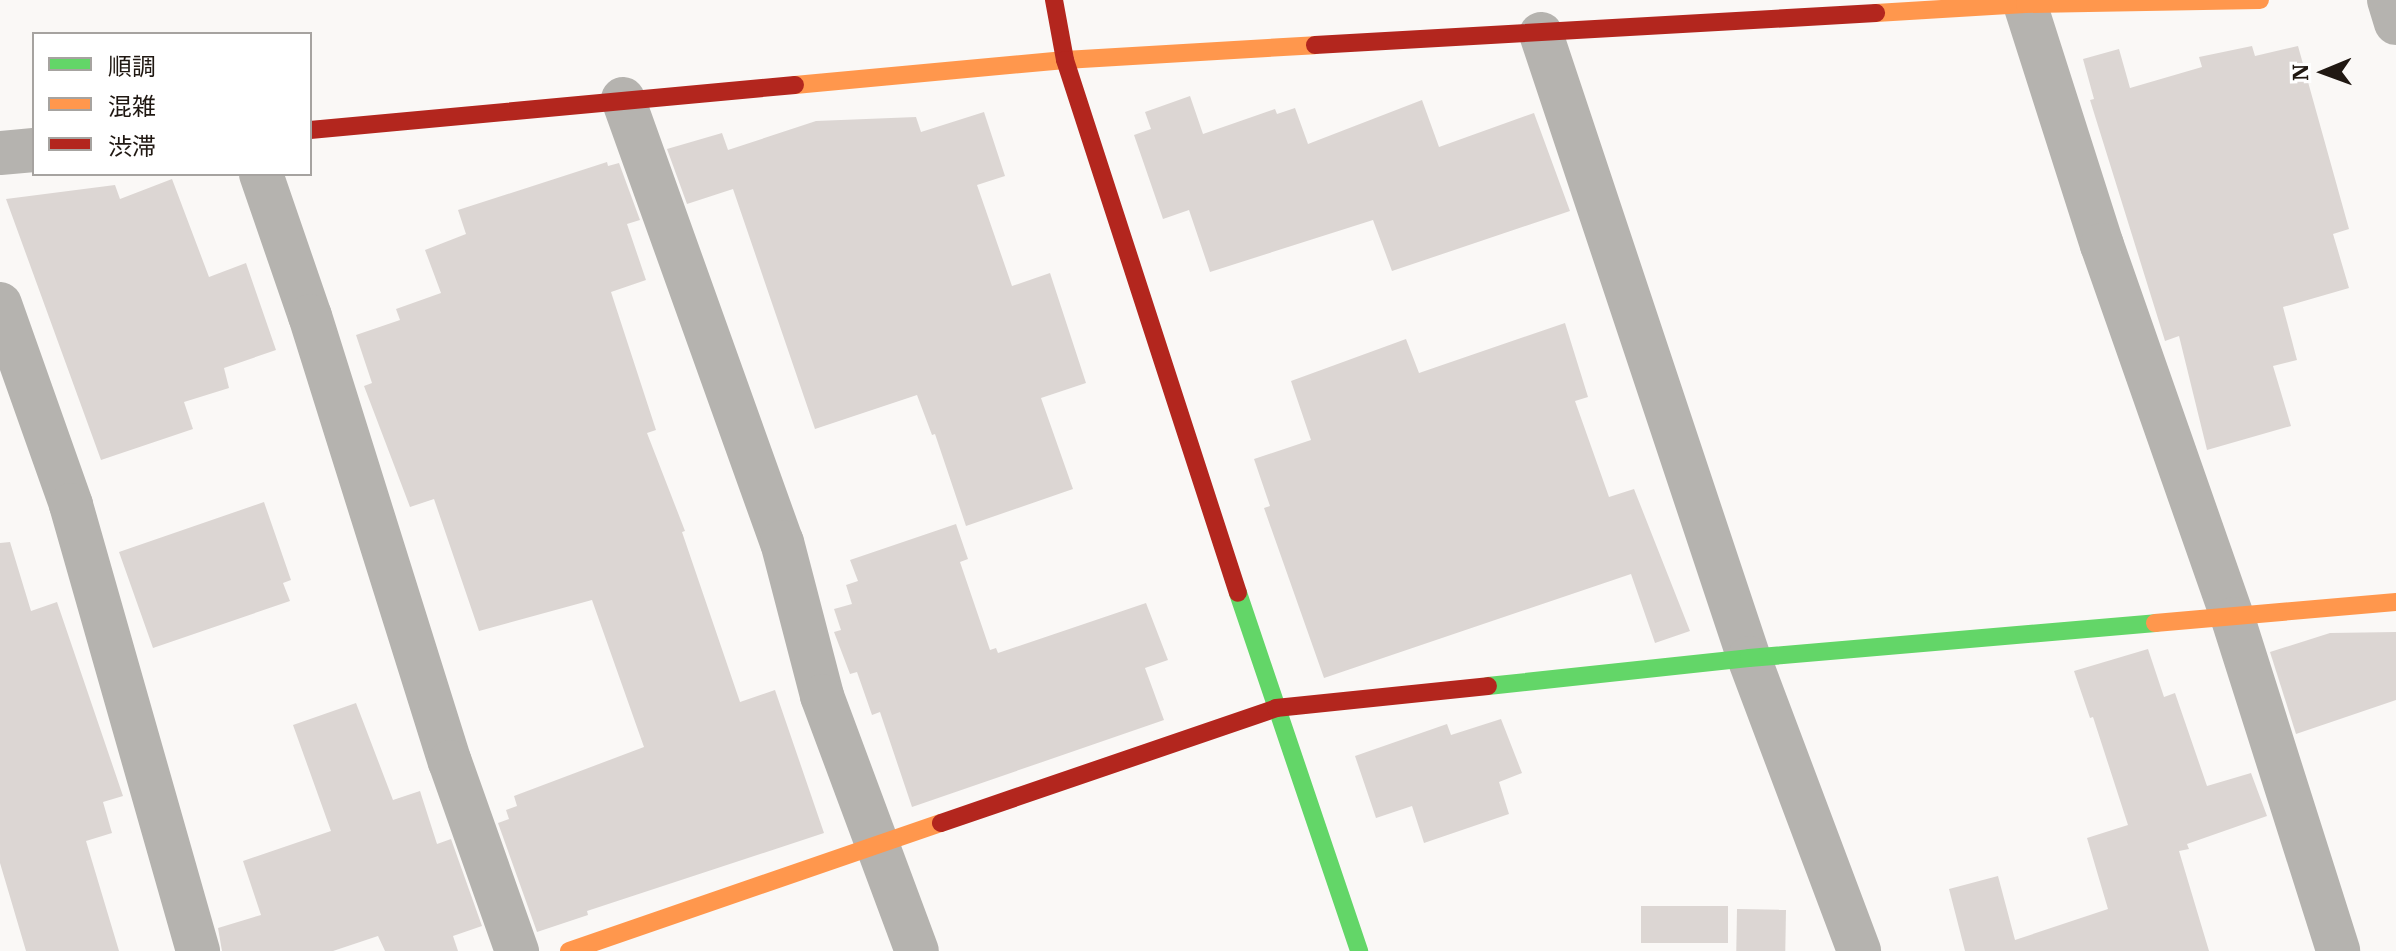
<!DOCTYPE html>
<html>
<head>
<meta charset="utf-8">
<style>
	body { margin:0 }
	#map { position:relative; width:2396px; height:951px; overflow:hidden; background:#faf8f6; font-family:"IBM Plex Serif","Noto Sans JP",serif }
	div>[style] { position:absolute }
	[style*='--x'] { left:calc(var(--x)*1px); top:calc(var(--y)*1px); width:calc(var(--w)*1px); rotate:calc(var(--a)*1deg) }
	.building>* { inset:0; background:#dcd6d3; transform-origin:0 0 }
	.street>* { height:44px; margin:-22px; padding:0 22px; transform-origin:22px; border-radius:22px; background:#b5b3af }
	.fast>* { height:18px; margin:-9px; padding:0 9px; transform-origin:9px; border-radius:9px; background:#63d668 }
	.slow>* { height:18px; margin:-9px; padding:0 9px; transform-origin:9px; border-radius:9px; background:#ff974d }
	.jam>* { height:18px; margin:-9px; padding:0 9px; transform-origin:9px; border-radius:9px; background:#b3261e }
	span { translate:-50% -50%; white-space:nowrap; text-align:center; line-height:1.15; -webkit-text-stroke:6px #fff; paint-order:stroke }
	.legend { position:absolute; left:32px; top:32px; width:280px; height:144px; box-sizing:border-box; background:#fff; border:2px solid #a6a3a0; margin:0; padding:10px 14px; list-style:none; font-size:24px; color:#201812 }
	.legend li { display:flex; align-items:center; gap:16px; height:40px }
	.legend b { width:40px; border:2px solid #a6a3a0 }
	.north { position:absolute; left:2284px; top:32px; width:80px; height:80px; -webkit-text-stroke:6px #fff; paint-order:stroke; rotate:269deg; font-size:22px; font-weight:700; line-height:32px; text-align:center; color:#201812 }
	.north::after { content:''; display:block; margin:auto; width:28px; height:36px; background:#201812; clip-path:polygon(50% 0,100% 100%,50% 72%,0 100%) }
</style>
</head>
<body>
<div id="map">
	<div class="building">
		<div style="clip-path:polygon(2252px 46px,2255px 56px,2298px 46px,2349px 229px,2333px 234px,2349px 288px,2283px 307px,2297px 360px,2273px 366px,2291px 426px,2207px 450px,2179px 336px,2165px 341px,2090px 100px,2094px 99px,2083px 59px,2119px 49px,2130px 88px,2202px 67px,2199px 57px)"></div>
		<div style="clip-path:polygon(1190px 96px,1203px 134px,1275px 109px,1277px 114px,1295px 108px,1308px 144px,1422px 100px,1439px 147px,1534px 113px,1570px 211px,1392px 271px,1373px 220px,1210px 272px,1189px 210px,1163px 219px,1134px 135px,1151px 129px,1145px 112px)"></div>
		<div style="clip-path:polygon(984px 112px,1005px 176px,977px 185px,1012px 286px,1050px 273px,1086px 383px,1041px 398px,1073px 489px,966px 526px,935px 434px,932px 435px,917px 395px,815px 429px,733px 189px,687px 204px,667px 149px,722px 133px,728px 150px,816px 121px,916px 117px,921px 132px)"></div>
		<div style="clip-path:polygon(607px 162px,608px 166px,619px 163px,640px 220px,627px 224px,646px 280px,611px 292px,656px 430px,647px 433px,685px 531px,682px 532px,740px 702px,775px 690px,824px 833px,587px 911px,588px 915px,537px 932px,498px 823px,509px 819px,506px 810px,517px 806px,514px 796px,644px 747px,592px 600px,479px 631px,434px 499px,410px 507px,364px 386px,372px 383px,356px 335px,400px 320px,396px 309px,441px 293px,425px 250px,466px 234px,458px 210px)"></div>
		<div style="clip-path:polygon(172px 179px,209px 277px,246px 263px,276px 350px,224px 368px,229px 388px,184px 402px,193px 429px,101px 460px,6px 199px,115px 185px,120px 199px)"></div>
		<div style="clip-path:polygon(1565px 323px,1588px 397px,1575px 401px,1609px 497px,1634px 489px,1690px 631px,1655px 643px,1631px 574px,1324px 678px,1264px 508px,1270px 506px,1254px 459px,1311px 440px,1291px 381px,1406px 339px,1419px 373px)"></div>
		<div style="clip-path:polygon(264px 502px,291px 580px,283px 583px,290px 601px,153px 648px,119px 552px)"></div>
		<div style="clip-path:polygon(956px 524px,968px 559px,960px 562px,990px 650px,996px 648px,998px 653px,1146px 603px,1168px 660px,1145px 668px,1164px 720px,912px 807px,880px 712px,872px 715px,857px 672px,850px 674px,834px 632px,841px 630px,834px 609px,852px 604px,846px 585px,858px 581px,850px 560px)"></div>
		<div style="clip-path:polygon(10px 542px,31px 611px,57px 602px,123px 796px,103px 802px,112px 833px,86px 841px,119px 951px,26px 951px,0 863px,0 543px)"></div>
		<div style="clip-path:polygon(2396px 632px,2396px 700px,2296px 734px,2270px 652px,2330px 633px)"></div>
		<div style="clip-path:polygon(2148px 649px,2164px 697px,2175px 693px,2207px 786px,2251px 773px,2267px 816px,2187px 844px,2189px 849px,2179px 851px,2209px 951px,1965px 951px,1949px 889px,1998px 876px,2015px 940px,2108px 909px,2087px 838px,2128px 825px,2093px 717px,2090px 718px,2074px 671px)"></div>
		<div style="clip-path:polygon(356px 703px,393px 800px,420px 791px,437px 844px,451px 839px,482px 926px,453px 936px,458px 951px,385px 951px,378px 936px,333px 951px,222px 951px,218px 928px,261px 915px,243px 861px,331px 831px,293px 725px)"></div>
		<div style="clip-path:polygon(1501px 719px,1522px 773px,1499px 782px,1509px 814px,1424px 843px,1412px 806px,1376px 818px,1355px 756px,1447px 724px,1451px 735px)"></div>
		<div style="left:1728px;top:906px;width:37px;height:87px;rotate:90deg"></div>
		<div style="left:1737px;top:909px;width:49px;height:42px;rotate:1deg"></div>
	</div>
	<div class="street">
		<div style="--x:2389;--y:0;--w:24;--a:73"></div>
		<div style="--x:2025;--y:4;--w:253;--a:72.3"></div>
		<div style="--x:2102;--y:245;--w:396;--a:70.7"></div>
		<div style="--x:2233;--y:619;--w:348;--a:72.4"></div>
		<div style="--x:1541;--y:34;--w:658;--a:71.57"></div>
		<div style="--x:1749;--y:658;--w:313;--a:69.4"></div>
		<div style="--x:623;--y:99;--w:471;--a:70.3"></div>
		<div style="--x:782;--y:542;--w:159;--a:75.4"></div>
		<div style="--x:822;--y:696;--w:272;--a:69.6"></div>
		<div style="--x:0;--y:153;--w:34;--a:-5"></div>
		<div style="--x:261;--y:174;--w:150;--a:71"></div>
		<div style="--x:310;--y:316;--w:467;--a:72.6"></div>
		<div style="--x:450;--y:762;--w:201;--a:70.5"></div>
		<div style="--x:0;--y:304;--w:213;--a:70.5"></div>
		<div style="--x:71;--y:505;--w:464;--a:74.1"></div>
	</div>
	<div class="fast">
		<div style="--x:1238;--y:593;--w:378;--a:71.3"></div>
		<div style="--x:1488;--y:686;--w:262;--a:-6.1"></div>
		<div style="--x:1749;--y:658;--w:408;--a:-4.9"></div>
	</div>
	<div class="slow">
		<div style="--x:1876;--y:13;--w:149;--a:-3.5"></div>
		<div style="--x:2025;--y:4;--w:235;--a:-1"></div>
		<div style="--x:795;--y:85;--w:271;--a:-5.3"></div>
		<div style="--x:1065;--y:60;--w:250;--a:-3.4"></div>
		<div style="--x:2155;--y:623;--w:242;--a:-5"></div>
		<div style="--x:569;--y:951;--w:393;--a:-19"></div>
	</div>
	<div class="jam">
		<div style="--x:1054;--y:0;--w:61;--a:79.6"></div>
		<div style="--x:1065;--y:60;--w:560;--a:72.02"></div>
		<div style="--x:1315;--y:45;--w:562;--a:-3.26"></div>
		<div style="--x:310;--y:130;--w:487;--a:-5.3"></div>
		<div style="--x:941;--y:823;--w:354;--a:-18.9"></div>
		<div style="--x:1276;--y:708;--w:213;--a:-5.9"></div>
	</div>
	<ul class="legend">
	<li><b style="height:10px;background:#63d668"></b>順調</li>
	<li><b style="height:10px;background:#ff974d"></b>混雑</li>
	<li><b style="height:10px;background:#b3261e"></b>渋滞</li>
	</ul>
	<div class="north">N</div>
</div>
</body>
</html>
